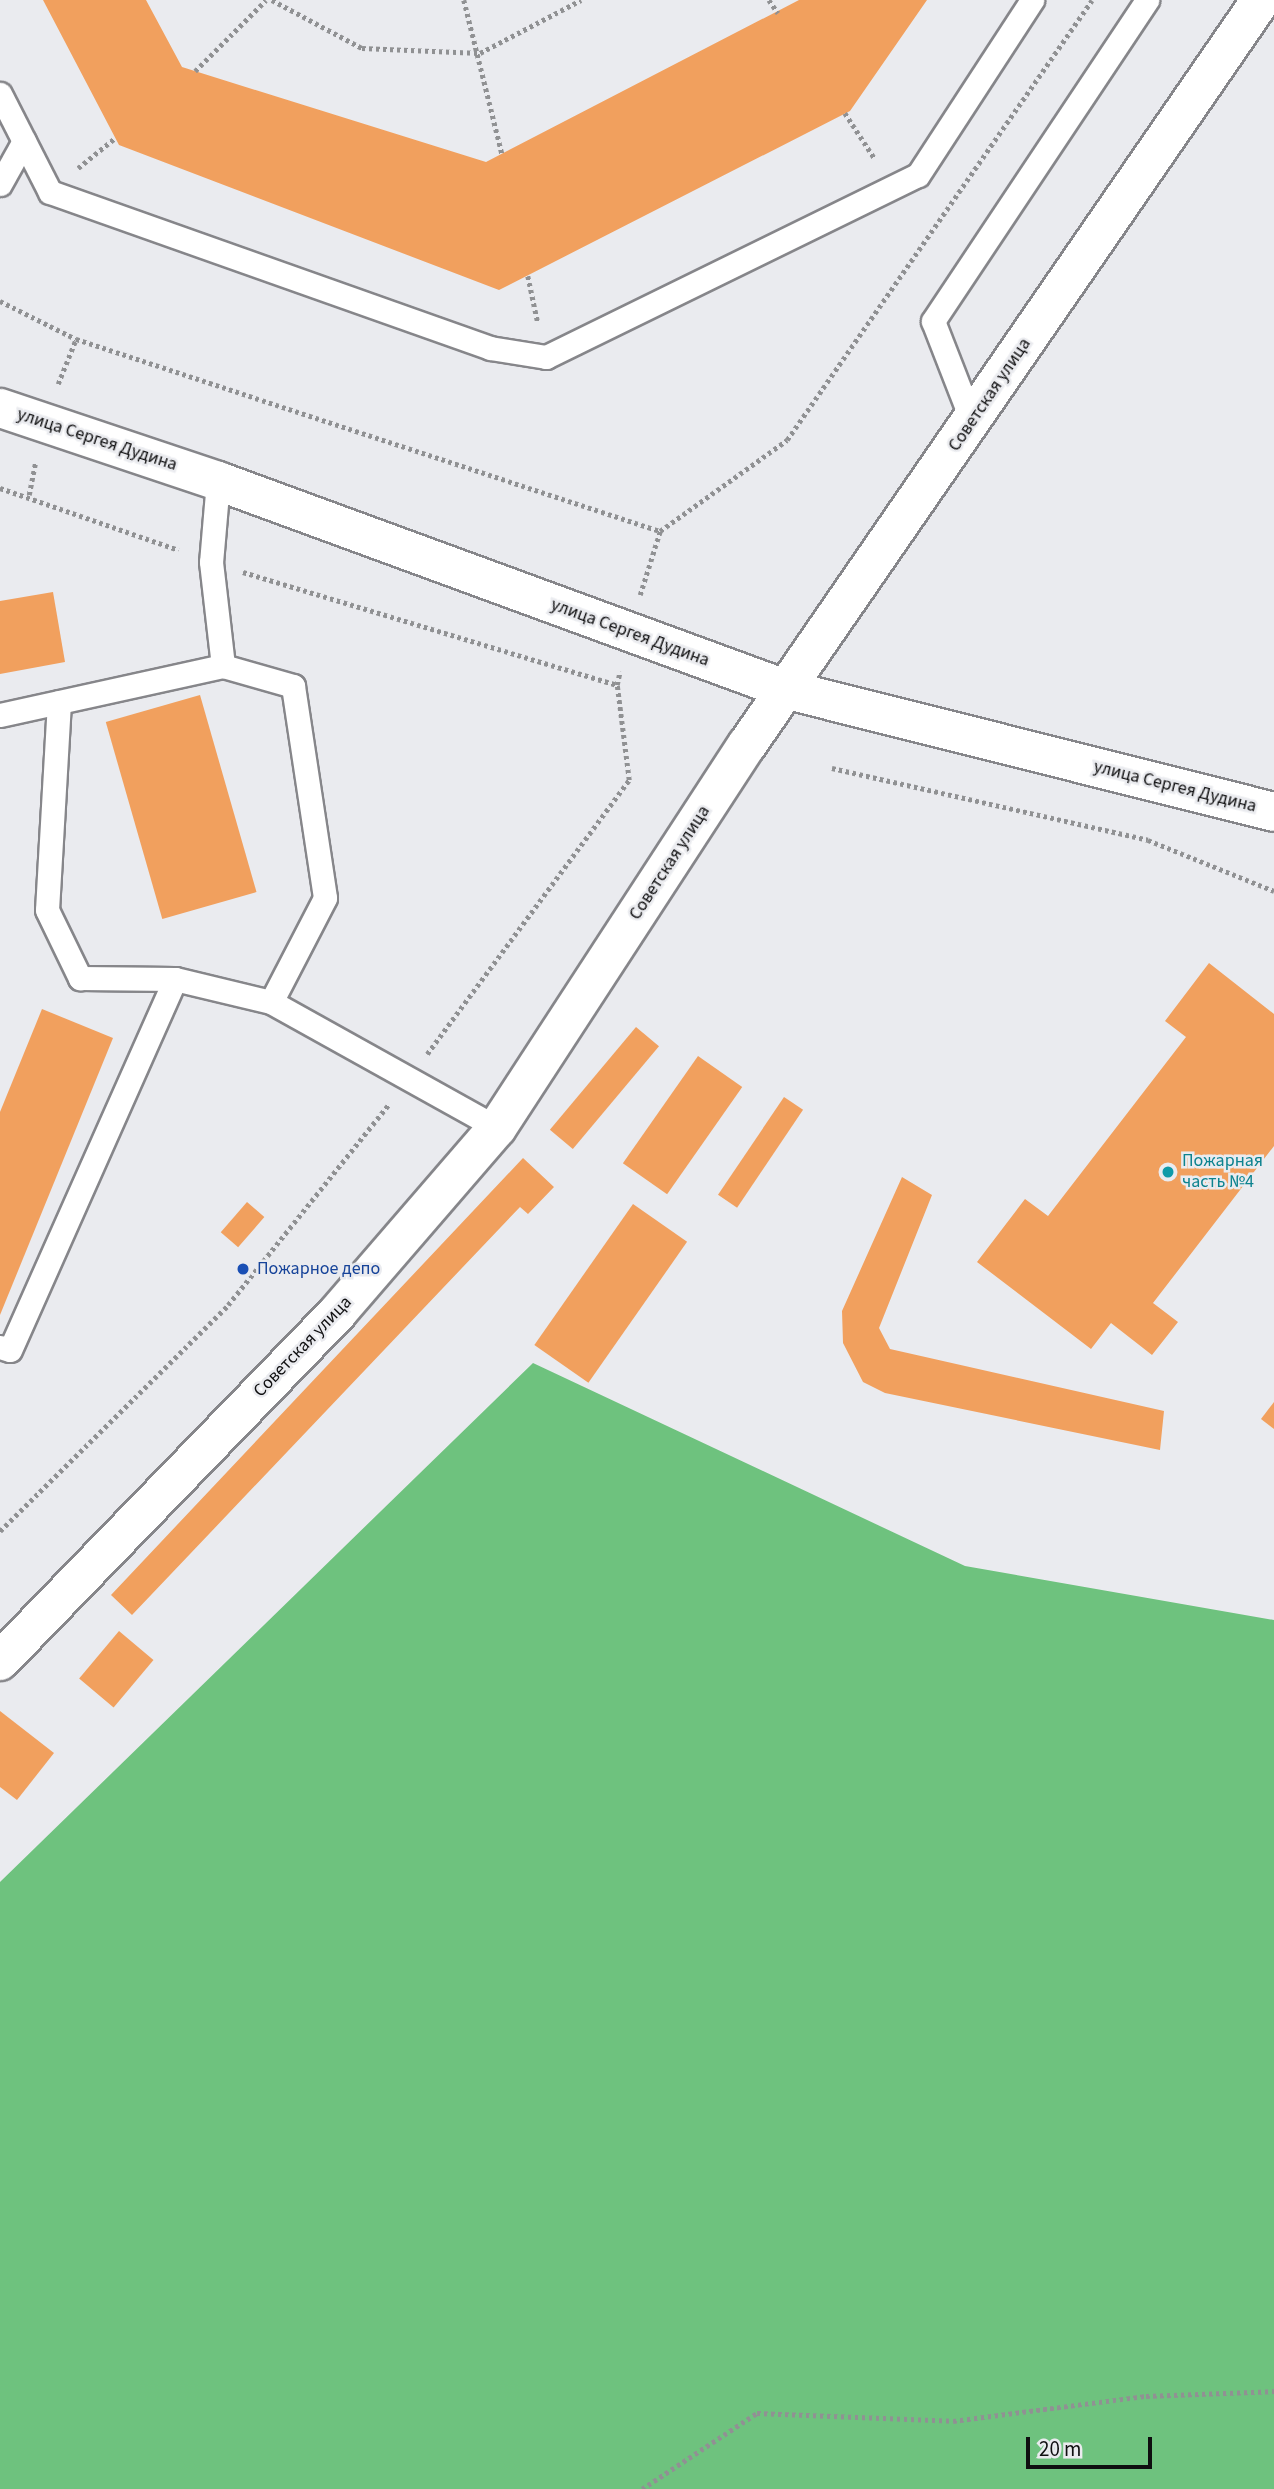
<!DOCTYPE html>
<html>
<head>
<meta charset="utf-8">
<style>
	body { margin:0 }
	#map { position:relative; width:1274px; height:2489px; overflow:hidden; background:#eaebef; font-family:"Source Sans 3",sans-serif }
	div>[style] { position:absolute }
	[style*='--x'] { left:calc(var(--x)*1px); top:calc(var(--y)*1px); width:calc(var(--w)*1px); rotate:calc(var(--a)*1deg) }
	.forest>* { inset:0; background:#6ec27e }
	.building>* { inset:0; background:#f1a05e; transform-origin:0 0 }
	.path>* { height:4.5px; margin-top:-2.25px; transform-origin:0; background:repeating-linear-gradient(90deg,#909193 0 3.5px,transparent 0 7px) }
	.roads { filter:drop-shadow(2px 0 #86868a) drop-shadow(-2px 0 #86868a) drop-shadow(0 2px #86868a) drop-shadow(0 -2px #86868a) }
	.service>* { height:23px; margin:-11.5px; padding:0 11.5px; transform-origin:11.5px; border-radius:11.5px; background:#fff }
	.minor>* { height:38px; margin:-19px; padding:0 19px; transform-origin:19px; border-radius:19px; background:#fff }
	.tertiary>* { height:38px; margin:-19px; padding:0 19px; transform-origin:19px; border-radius:19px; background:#fff }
	.dots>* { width:19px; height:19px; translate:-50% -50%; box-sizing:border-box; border:4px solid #eaebef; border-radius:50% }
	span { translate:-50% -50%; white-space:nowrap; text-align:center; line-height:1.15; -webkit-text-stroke:5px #eaebef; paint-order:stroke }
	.street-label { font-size:18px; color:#0f0f10 }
	.culture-label { font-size:18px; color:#0d838f }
	.left { translate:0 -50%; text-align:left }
	.transit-label { font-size:18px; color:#164399 }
	.scale { position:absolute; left:1026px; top:2437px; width:126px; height:32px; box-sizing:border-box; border:4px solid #0f0f10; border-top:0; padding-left:9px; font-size:21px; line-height:24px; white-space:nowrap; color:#0f0f10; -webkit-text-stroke:5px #eaebef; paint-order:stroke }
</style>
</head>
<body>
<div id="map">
	<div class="forest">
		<div style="clip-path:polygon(533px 1363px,965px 1566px,1274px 1620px,1274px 2489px,0 2489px,0 1882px)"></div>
	</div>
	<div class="building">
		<div style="clip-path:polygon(43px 0,146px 0,182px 67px,486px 162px,799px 0,927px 0,850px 111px,499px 290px,119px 145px)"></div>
		<div style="clip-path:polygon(53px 592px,65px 662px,0 674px,0 601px)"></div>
		<div style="left:200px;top:695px;width:205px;height:98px;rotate:74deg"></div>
		<div style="clip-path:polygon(1209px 963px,1274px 1014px,1274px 1146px,1153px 1303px,1178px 1322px,1152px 1355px,1111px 1323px,1091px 1349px,977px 1262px,1025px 1199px,1048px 1216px,1186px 1037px,1165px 1021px)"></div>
		<div style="clip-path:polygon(42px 1009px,113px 1038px,0 1315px,0 1112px)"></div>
		<div style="left:636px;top:1027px;width:30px;height:134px;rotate:40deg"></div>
		<div style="left:698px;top:1056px;width:54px;height:131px;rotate:35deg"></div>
		<div style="left:784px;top:1097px;width:23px;height:118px;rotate:34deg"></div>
		<div style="clip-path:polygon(523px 1158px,554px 1187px,528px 1214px,520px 1207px,132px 1615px,111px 1595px)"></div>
		<div style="clip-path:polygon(902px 1177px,932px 1195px,879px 1328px,890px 1349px,1164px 1411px,1160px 1450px,885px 1393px,863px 1382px,843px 1343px,842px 1311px)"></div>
		<div style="left:247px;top:1202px;width:23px;height:40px;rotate:41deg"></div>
		<div style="left:633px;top:1204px;width:66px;height:172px;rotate:35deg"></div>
		<div style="clip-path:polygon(1274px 1402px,1274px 1429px,1261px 1419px)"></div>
		<div style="left:119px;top:1631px;width:45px;height:62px;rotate:40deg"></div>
		<div style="clip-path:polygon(0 1711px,54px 1753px,17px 1800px,0 1787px)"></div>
	</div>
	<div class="path">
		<div style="--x:272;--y:0;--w:102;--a:28.1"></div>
		<div style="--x:362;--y:48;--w:118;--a:2.4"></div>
		<div style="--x:480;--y:53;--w:114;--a:-27.7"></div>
		<div style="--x:464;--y:0;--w:159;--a:76.1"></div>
		<div style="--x:769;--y:0;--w:16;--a:55"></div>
		<div style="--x:195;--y:71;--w:100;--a:-45"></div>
		<div style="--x:845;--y:113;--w:55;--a:56.9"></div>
		<div style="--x:78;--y:168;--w:48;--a:-39"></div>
		<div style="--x:528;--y:276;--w:48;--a:78"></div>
		<div style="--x:0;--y:301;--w:85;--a:26.6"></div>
		<div style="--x:76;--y:339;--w:615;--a:18.2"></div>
		<div style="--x:58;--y:384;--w:48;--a:-68.2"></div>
		<div style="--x:0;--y:488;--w:189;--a:19.1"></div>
		<div style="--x:29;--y:495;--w:33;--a:-79"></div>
		<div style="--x:243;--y:572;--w:391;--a:16.8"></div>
		<div style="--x:617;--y:685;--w:14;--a:-78"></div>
		<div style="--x:640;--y:595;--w:67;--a:-72.6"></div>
		<div style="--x:660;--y:531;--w:156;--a:-35.6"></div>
		<div style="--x:787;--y:440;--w:535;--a:-55.27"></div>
		<div style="--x:832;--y:768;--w:324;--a:12.8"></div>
		<div style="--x:1148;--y:840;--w:136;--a:22"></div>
		<div style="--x:427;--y:1054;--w:340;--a:-53.6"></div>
		<div style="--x:629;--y:780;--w:96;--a:-97.2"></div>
		<div style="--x:0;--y:1531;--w:321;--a:-44.7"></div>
		<div style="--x:228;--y:1305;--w:256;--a:-51.3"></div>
		<div style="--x:642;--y:2489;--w:138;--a:-33.5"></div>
		<div style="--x:757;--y:2413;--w:196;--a:2.3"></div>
		<div style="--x:953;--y:2421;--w:195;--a:-7.4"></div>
		<div style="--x:1146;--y:2396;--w:128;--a:-2.2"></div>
	</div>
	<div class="roads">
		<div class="service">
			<div style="--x:0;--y:94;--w:110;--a:63"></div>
			<div style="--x:50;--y:192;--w:467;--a:19.5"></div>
			<div style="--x:490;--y:348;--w:57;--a:9.1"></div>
			<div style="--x:546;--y:357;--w:414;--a:-26.1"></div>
			<div style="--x:918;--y:175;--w:209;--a:-56.9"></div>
			<div style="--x:0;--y:184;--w:49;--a:-60.8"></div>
			<div style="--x:972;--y:421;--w:107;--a:-111.3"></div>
			<div style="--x:933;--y:321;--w:386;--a:-56.3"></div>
			<div style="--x:218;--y:481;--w:81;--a:94.9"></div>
			<div style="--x:211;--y:562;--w:105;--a:83.4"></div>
			<div style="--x:59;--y:702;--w:208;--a:93.3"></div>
			<div style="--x:47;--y:910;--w:76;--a:64.1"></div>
			<div style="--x:80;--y:978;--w:95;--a:0.6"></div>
			<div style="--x:175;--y:979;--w:99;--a:13.5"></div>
			<div style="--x:271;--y:1002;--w:259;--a:29.1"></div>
			<div style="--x:0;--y:715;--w:228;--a:-12.4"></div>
			<div style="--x:223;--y:666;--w:73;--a:15.9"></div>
			<div style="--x:293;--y:686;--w:214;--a:81.4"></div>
			<div style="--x:325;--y:898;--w:117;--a:117.4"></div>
			<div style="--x:0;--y:1347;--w:10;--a:17"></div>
			<div style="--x:10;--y:1350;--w:406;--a:-66"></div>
		</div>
		<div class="minor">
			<div style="--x:0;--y:408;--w:230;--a:18.5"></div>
			<div style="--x:218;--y:481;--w:607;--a:20.14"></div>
			<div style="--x:788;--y:690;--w:501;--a:14.09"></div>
		</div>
		<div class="tertiary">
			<div style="--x:0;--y:1661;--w:486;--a:-45.9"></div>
			<div style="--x:338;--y:1312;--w:243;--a:-49.2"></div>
			<div style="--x:497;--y:1128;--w:457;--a:-56.9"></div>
			<div style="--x:747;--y:745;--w:905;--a:-55.4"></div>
		</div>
	</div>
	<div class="dots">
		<div style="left:1168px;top:1172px;background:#0f9aa8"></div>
		<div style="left:243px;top:1269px;background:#1a4fb4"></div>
	</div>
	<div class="street-label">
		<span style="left:990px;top:395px;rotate:-56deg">Советская улица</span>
		<span style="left:97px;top:440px;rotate:18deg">улица Сергея Дудина</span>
		<span style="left:630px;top:633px;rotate:20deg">улица Сергея Дудина</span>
		<span style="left:1175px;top:787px;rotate:14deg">улица Сергея Дудина</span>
		<span style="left:670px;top:863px;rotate:-57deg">Советская улица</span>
		<span style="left:303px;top:1347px;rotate:-46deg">Советская улица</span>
	</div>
	<div class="culture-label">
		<span class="left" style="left:1182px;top:1172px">Пожарная<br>часть №4</span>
	</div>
	<div class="transit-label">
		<span class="left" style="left:257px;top:1269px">Пожарное депо</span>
	</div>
	<div class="scale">20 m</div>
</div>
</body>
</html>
